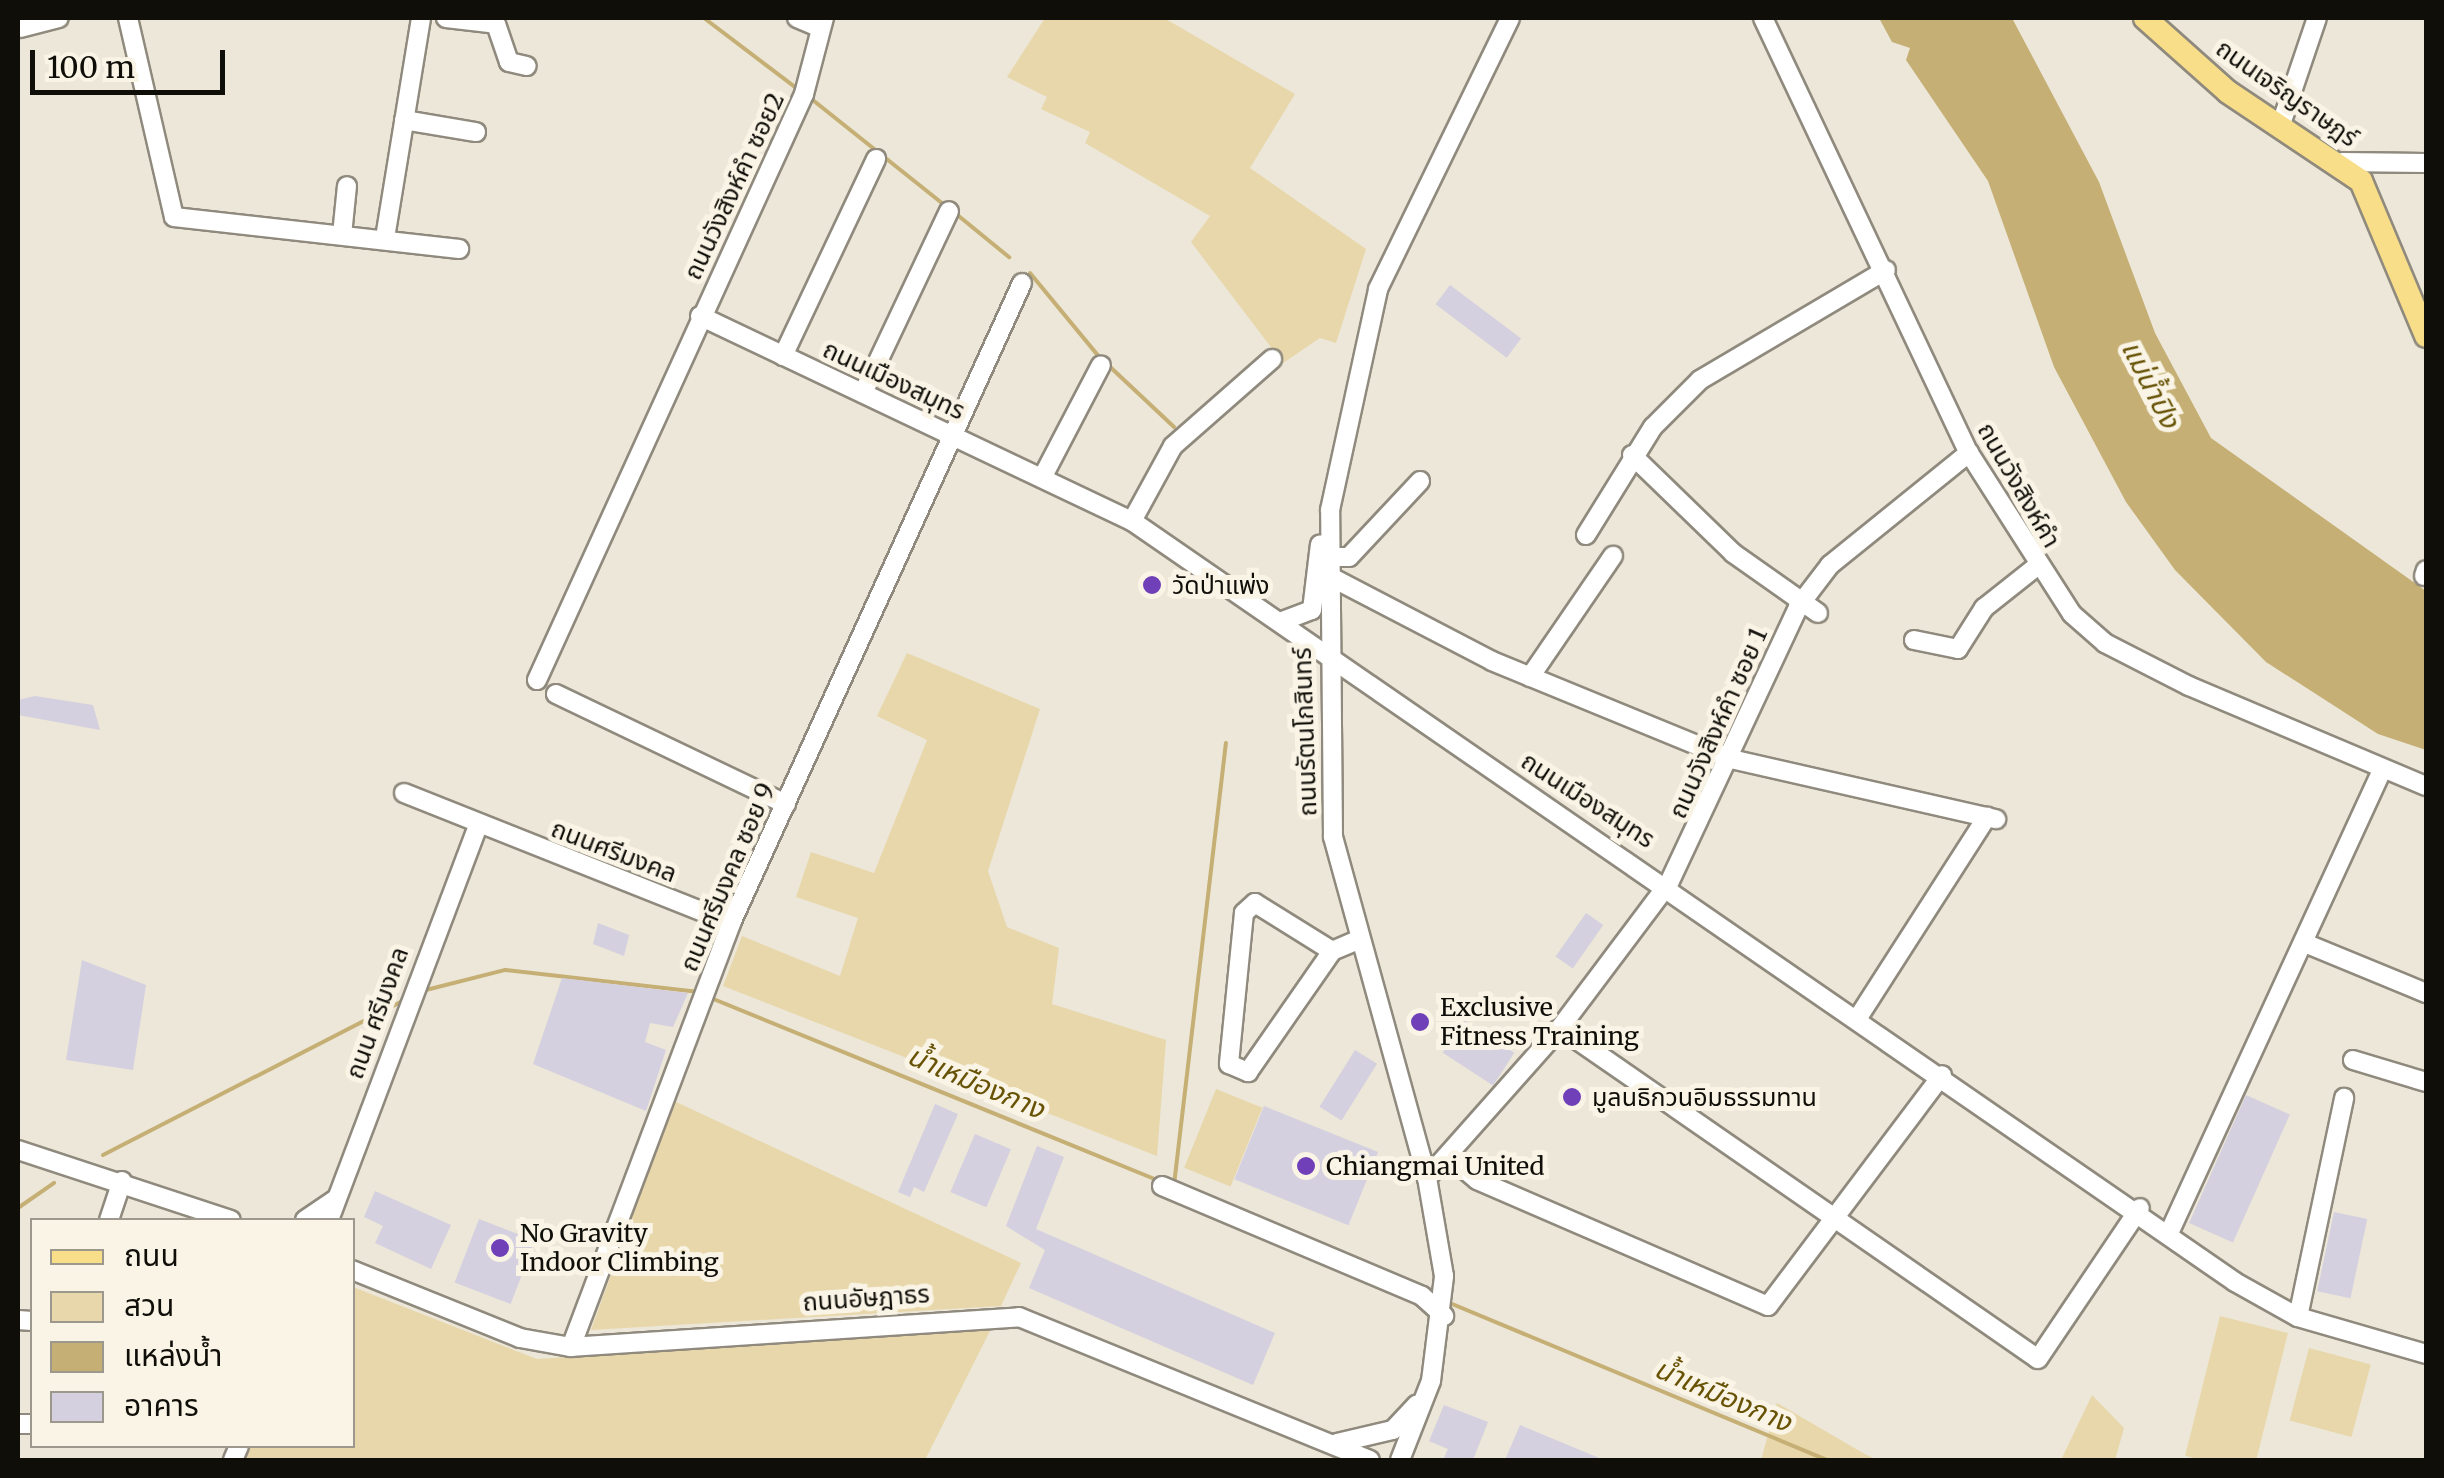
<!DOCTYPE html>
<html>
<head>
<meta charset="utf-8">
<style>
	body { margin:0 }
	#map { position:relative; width:2444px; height:1478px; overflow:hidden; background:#ece7d8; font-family:Merriweather,"Noto Sans Thai",serif }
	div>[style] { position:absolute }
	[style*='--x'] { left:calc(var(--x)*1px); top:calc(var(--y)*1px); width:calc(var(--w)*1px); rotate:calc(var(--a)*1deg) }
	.green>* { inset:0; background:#e8d7aa; transform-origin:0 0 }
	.water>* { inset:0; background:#c5af74 }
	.stream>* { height:4px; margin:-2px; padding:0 2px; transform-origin:2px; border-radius:2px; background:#c5af74 }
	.building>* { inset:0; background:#d4d0df; transform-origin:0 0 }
	.roads { filter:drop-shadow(2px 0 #8f8a7d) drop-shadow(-2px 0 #8f8a7d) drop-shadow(0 2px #8f8a7d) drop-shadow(0 -2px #8f8a7d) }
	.minor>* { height:18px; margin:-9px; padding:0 9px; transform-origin:9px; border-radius:9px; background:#fff }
	.major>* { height:22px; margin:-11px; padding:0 11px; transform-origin:11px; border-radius:11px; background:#f9de8a }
	.dots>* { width:28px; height:28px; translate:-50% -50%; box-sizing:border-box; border:5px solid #f9f4e5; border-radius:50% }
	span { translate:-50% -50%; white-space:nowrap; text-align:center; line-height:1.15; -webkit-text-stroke:10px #f9f4e5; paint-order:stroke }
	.street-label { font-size:25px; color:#100e09 }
	.poi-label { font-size:25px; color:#100e09 }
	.left { translate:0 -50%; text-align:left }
	.water-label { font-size:28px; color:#675206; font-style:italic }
	.frame { position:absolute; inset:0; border:20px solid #100e09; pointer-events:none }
	.legend { position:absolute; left:30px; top:1218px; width:325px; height:230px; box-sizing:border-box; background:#f9f4e5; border:2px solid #9c988d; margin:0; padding:12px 18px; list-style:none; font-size:30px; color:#100e09 }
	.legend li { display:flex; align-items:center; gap:20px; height:50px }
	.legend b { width:50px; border:2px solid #9c988d }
	.scale { position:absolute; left:30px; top:50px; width:195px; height:45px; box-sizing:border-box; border:5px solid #100e09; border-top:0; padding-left:12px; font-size:30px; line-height:35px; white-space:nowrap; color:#100e09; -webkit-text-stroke:8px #f9f4e5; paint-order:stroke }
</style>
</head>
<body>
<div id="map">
	<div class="green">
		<div style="clip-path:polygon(1045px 18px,1164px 18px,1295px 94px,1250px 168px,1366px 249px,1336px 343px,1320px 338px,1283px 363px,1191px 242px,1210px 216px,1085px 143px,1090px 132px,1041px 109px,1047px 97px,1007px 77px)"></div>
		<div style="clip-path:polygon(907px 653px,1040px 709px,988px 871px,1007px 927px,1059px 948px,1052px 1004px,1166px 1040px,1157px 1156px,723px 986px,742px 936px,840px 976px,858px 918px,796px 897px,811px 852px,874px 873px,927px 740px,877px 716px)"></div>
		<div style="left:1216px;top:1089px;width:50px;height:85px;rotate:22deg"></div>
		<div style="clip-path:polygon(674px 1101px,1021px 1263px,1001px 1306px,591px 1330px)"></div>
		<div style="clip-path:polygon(353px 1287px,537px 1359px,991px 1329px,925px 1460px,243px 1460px,249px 1446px,352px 1446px)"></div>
		<div style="left:2220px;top:1316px;width:70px;height:144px;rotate:14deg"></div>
		<div style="left:2309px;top:1348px;width:64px;height:75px;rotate:15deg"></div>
		<div style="clip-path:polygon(2092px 1395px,2124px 1428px,2115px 1460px,2061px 1460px)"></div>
		<div style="clip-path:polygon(1777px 1403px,1863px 1453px,1877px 1460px,1761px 1460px)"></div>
	</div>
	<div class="water">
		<div style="clip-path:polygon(1879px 18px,2012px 18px,2099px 182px,2155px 333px,2211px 438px,2426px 591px,2426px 750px,2378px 734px,2266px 662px,2175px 570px,2126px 502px,2054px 367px,1988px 181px,1906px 60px,1910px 48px,1892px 42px)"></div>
	</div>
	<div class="stream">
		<div style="--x:704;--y:18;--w:114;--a:37.2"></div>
		<div style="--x:814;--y:101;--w:170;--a:38.6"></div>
		<div style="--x:955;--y:213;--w:70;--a:39.2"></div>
		<div style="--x:1030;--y:273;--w:110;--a:50.5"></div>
		<div style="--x:1107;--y:364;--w:92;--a:43.2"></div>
		<div style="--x:422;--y:991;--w:86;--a:-14.2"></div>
		<div style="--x:505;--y:970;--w:193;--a:6.5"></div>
		<div style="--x:711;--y:998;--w:485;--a:22.2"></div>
		<div style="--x:103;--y:1155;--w:339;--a:-27.2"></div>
		<div style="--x:1174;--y:1185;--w:445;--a:-83.3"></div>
		<div style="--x:18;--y:1208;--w:44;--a:-34.8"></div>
		<div style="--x:1445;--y:1301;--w:414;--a:22.6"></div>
	</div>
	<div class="building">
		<div style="left:1450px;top:285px;width:89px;height:24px;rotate:37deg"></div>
		<div style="clip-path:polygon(35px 696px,93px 705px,100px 730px,18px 715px,18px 700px)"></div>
		<div style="left:1586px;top:913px;width:21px;height:53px;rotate:35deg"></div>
		<div style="clip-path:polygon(598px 923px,629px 935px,624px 956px,593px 944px)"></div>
		<div style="clip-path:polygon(82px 960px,146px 985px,133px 1070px,66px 1060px)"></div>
		<div style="clip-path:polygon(562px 978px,688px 993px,673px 1027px,650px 1023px,645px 1042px,666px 1050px,646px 1111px,533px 1064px)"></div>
		<div style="left:1464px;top:1020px;width:60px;height:39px;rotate:33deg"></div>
		<div style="left:1355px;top:1050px;width:26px;height:67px;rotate:32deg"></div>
		<div style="left:2246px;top:1095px;width:48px;height:140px;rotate:24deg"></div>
		<div style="clip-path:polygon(935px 1104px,958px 1114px,924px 1192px,914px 1187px,910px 1197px,898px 1192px)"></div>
		<div style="left:1264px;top:1106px;width:123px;height:79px;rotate:22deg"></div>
		<div style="left:975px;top:1134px;width:39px;height:63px;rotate:23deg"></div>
		<div style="clip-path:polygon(1037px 1146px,1064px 1157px,1036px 1229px,1275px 1333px,1253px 1385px,1029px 1288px,1045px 1250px,1006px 1226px)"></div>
		<div style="clip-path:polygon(375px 1191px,451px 1225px,431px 1269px,375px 1243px,383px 1226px,364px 1217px)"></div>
		<div style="left:2334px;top:1212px;width:34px;height:81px;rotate:12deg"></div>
		<div style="left:479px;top:1219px;width:60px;height:68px;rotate:21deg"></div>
		<div style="clip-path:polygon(1444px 1405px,1488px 1422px,1473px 1460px,1443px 1460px,1448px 1449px,1429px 1441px)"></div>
		<div style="clip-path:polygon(1520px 1425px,1604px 1460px,1505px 1460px)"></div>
	</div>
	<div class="roads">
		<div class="minor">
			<div style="--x:128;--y:18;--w:204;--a:77"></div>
			<div style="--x:174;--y:217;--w:287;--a:6.4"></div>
			<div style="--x:446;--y:18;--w:50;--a:6.8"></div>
			<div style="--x:496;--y:24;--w:40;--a:71.1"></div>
			<div style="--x:509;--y:62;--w:18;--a:13"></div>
			<div style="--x:797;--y:18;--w:25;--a:23"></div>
			<div style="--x:1763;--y:18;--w:481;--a:64.7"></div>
			<div style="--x:1969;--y:453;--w:191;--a:57.4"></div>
			<div style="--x:2072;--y:614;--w:44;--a:41.3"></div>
			<div style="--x:2105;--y:643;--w:94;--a:27.1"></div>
			<div style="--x:2189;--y:686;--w:257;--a:22.9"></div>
			<div style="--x:20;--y:28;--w:40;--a:-14.4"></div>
			<div style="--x:404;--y:120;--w:73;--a:9.5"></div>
			<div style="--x:2280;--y:127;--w:115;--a:-71.3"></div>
			<div style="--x:2342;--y:162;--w:84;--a:0.7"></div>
			<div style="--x:342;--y:235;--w:49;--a:-84.2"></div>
			<div style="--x:385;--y:238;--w:223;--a:-80.7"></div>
			<div style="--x:700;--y:316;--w:478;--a:25.4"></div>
			<div style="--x:1132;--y:521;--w:1340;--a:34.6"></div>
			<div style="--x:2235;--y:1282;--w:72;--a:29.1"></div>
			<div style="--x:2298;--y:1317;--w:133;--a:16.1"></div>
			<div style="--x:783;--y:356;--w:218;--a:-64.7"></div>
			<div style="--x:863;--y:393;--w:201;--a:-64.7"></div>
			<div style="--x:1632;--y:455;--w:141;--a:44.1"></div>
			<div style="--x:1733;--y:553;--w:104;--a:35.2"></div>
			<div style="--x:1042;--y:478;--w:127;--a:-62.4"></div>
			<div style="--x:1132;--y:521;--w:85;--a:-61.3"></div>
			<div style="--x:1173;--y:446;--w:132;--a:-41.3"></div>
			<div style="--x:1586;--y:535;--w:127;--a:-58.2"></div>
			<div style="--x:1653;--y:427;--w:66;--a:-45"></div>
			<div style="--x:1700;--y:380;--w:216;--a:-30.6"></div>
			<div style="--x:1327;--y:557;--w:22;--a:0"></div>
			<div style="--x:1349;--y:557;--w:104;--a:-46.9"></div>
			<div style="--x:1327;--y:575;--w:186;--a:27.5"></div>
			<div style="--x:1492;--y:661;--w:258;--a:22.3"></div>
			<div style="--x:1731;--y:759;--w:272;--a:12.8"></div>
			<div style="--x:2424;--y:576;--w:6;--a:-72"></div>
			<div style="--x:1280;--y:622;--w:34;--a:-21"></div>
			<div style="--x:1312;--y:610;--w:66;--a:-83.1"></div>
			<div style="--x:1914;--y:640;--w:45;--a:11.6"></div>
			<div style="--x:1958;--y:649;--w:49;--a:-57.6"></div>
			<div style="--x:1984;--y:608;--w:68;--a:-38.4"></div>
			<div style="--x:1530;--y:677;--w:147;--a:-55.6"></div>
			<div style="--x:537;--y:680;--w:644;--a:-65.5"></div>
			<div style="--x:804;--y:94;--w:79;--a:-75.3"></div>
			<div style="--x:556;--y:694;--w:255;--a:25.6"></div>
			<div style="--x:404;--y:793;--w:352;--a:21.7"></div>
			<div style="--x:2307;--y:944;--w:129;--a:22.4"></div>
			<div style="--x:1332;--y:951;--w:91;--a:-148.1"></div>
			<div style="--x:1255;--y:903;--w:15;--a:138"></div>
			<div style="--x:1244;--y:913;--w:152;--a:95.7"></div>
			<div style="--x:1229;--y:1064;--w:21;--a:23"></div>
			<div style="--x:1248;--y:1072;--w:147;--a:-55.2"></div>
			<div style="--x:1332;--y:951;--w:26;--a:-23"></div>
			<div style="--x:1859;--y:1016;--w:237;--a:-57.3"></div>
			<div style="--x:1560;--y:1028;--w:581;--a:34.7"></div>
			<div style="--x:2038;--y:1359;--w:182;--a:-56"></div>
			<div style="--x:2353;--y:1060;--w:76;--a:16.8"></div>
			<div style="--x:18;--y:1150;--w:224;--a:18.2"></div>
			<div style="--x:1450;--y:1157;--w:35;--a:40"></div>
			<div style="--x:1477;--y:1180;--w:317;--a:23.4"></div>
			<div style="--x:1768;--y:1306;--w:289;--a:-53"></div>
			<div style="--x:1427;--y:1178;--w:200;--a:-48.4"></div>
			<div style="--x:1560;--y:1028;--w:181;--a:-53.1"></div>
			<div style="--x:1669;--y:883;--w:305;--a:-64.9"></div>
			<div style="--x:1798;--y:607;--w:53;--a:-52.7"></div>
			<div style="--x:1830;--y:565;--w:179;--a:-38.9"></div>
			<div style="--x:1162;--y:1186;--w:282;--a:22.9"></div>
			<div style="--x:1422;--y:1296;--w:30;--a:42"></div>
			<div style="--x:109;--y:1220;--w:41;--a:-71.6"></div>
			<div style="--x:305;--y:1220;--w:37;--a:-34"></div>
			<div style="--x:329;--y:1220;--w:422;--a:-69.3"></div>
			<div style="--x:2170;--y:1231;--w:507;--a:-65.3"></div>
			<div style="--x:352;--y:1270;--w:181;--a:22"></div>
			<div style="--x:520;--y:1338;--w:52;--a:10"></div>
			<div style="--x:571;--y:1347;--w:449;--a:-3.8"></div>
			<div style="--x:1019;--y:1317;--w:379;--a:22.2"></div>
			<div style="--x:2298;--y:1317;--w:224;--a:-78.1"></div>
			<div style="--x:18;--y:1320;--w:14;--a:4"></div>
			<div style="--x:571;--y:1347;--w:453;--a:-69.3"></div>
			<div style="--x:731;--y:923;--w:703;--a:-65.55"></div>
			<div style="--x:18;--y:1424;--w:14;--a:0"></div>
			<div style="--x:1337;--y:1443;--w:57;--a:-13.1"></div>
			<div style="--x:1393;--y:1430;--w:35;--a:-47"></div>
			<div style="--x:233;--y:1460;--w:15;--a:-67"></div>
			<div style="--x:1400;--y:1460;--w:85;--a:-68.6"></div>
			<div style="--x:1431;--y:1381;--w:106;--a:-82.9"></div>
			<div style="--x:1444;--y:1276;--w:99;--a:-99.8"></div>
			<div style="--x:1427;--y:1178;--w:354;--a:-105.4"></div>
			<div style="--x:1333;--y:837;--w:327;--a:-90.5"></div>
			<div style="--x:1330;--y:510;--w:226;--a:-77.7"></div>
			<div style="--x:1378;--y:289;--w:301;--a:-64"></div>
		</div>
		<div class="major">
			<div style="--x:2145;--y:18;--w:111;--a:41.7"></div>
			<div style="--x:2228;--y:92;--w:160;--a:33.8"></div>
			<div style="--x:2361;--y:181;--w:168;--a:67.2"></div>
		</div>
	</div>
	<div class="dots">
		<div style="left:1152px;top:585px;background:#6f40b8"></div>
		<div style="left:1420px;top:1022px;background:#6f40b8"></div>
		<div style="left:1572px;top:1097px;background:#6f40b8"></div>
		<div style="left:1306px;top:1166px;background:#6f40b8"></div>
		<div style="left:500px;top:1248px;background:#6f40b8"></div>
	</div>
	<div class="street-label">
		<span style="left:2287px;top:93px;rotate:35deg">ถนนเจริญราษฎร์</span>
		<span style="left:734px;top:186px;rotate:-65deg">ถนนวังสิงห์คำ ซอย2</span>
		<span style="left:894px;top:380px;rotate:25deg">ถนนเมืองสมุทร</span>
		<span style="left:2019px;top:485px;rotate:60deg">ถนนวังสิงห์คำ</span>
		<span style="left:1718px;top:723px;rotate:-66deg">ถนนวังสิงห์คำ ซอย 1</span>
		<span style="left:1305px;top:732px;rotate:-92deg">ถนนรัตนโกสินทร์</span>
		<span style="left:1588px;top:800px;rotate:33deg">ถนนเมืองสมุทร</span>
		<span style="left:614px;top:851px;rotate:21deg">ถนนศรีมงคล</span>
		<span style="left:727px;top:877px;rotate:-67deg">ถนนศรีมงคล ซอย 9</span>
		<span style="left:377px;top:1013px;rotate:-70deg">ถนน ศรีมงคล</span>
		<span style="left:866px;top:1298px;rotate:-4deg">ถนนอัษฎาธร</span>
	</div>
	<div class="poi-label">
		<span class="left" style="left:1172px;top:585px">วัดป่าแพ่ง</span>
		<span class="left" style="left:1440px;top:1022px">Exclusive<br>Fitness Training</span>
		<span class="left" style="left:1592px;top:1097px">มูลนธิกวนอิมธรรมทาน</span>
		<span class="left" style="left:1326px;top:1166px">Chiangmai United</span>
		<span class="left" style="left:520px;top:1248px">No Gravity<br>Indoor Climbing</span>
	</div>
	<div class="water-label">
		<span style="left:2151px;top:384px;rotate:63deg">แม่น้ำปิง</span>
		<span style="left:976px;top:1082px;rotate:23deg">น้ำเหมืองกาง</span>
		<span style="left:1723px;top:1395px;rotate:23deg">น้ำเหมืองกาง</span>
	</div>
	<div class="frame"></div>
	<ul class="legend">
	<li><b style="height:12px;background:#f9de8a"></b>ถนน</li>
	<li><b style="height:28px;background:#e8d7aa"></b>สวน</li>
	<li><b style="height:28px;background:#c5af74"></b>แหล่งน้ำ</li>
	<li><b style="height:28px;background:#d4d0df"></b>อาคาร</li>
	</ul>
	<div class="scale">100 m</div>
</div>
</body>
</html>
